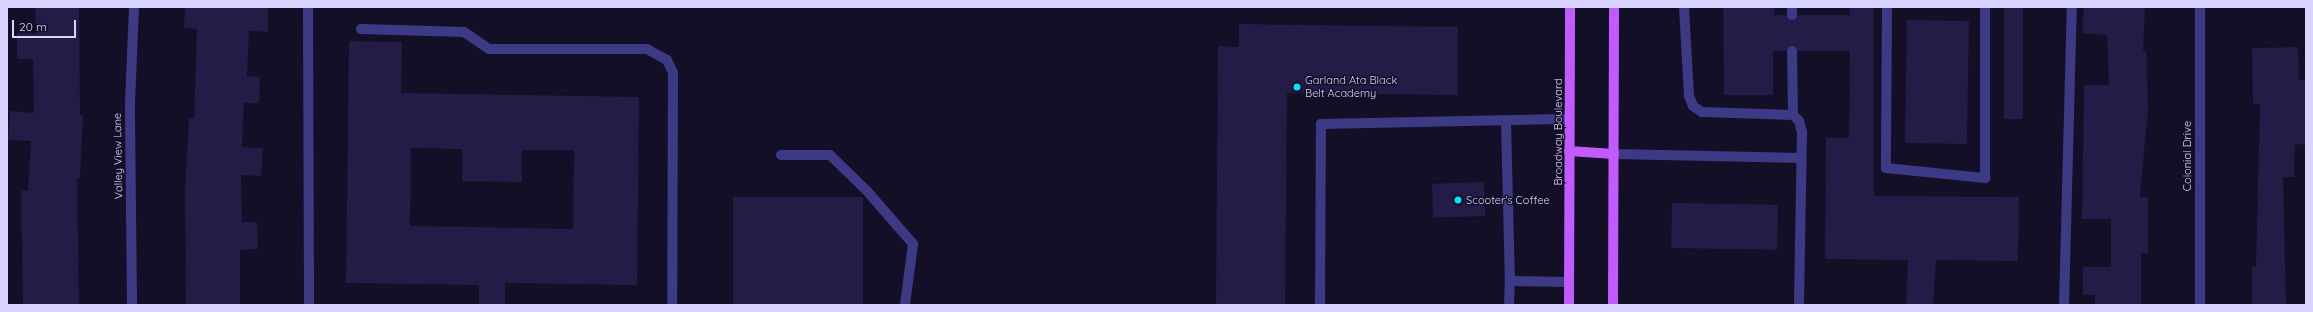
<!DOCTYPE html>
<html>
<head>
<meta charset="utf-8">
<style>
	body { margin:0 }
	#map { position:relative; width:2313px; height:312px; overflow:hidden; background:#130f26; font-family:Quicksand,sans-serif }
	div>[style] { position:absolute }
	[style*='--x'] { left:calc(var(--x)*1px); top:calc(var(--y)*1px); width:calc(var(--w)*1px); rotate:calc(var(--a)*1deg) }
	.building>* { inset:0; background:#241b47; transform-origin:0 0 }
	.service>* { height:10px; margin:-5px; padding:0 5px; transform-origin:5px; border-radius:5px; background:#3d3a85 }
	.minor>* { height:10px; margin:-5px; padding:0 5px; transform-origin:5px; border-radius:5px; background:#3d3a85 }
	.primary>* { height:10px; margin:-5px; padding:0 5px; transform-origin:5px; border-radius:5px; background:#c25bff }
	.dots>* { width:11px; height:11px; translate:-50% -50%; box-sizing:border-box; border:2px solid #130f26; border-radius:50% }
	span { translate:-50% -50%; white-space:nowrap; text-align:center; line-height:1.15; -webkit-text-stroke:3px #130f26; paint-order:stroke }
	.poi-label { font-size:11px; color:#d9d4ff }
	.left { translate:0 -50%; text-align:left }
	.street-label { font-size:11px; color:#d9d4ff }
	.frame { position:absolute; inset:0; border:8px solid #d9d4ff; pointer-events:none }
	.scale { position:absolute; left:12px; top:20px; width:64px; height:18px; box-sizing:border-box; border:2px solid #d9d4ff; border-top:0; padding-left:5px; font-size:12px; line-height:14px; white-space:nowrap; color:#d9d4ff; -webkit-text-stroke:3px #130f26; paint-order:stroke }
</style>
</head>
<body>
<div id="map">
	<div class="building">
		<div style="clip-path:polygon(35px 7px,79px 7px,80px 115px,83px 115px,80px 178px,77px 178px,79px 305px,23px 305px,21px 191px,28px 191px,31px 141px,8px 140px,10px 111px,34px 113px,33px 59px,17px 59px,17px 33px,36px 33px)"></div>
		<div style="clip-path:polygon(185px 7px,268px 7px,268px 32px,249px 31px,247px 76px,260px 77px,259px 103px,244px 103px,242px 147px,263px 148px,261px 176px,241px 175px,242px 222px,257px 222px,258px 249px,240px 250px,240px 305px,186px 305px,185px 190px,189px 118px,194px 118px,197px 29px,184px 28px)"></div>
		<div style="clip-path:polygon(1723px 7px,1774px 7px,1774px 15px,1786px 15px,1792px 21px,1798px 15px,1850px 15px,1850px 7px,1874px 7px,1874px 196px,2019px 197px,2018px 261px,1936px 260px,1933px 305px,1906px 305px,1908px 260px,1825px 259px,1826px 138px,1849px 138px,1850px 51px,1798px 51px,1792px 45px,1786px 51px,1773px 51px,1773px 95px,1724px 95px)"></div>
		<div style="left:2004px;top:7px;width:19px;height:112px"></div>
		<div style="clip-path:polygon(2084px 7px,2145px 7px,2143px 51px,2146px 51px,2148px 107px,2140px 197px,2148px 197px,2148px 253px,2141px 253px,2141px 305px,2095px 305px,2095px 295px,2083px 295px,2083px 267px,2111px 267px,2111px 219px,2082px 219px,2084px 85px,2109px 85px,2107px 35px,2082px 33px)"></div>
		<div style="left:1907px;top:20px;width:62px;height:123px;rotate:1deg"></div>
		<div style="clip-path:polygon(1239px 24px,1458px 27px,1458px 95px,1287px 93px,1285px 305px,1216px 305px,1218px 46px,1239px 47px)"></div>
		<div style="clip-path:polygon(evenodd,349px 41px,402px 42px,401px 93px,639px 97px,637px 285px,505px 283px,505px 305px,479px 305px,479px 285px,346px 283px,349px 41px,411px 148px,462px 149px,462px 181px,522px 182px,522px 150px,574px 150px,573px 229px,410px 226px,411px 148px)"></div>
		<div style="clip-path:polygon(2298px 47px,2299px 80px,2306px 80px,2306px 145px,2295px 144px,2294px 177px,2283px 177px,2286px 305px,2252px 305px,2252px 267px,2256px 267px,2260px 104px,2253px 104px,2252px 48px)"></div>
		<div style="left:1484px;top:182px;width:34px;height:52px;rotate:88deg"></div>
		<div style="left:733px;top:197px;width:130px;height:108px"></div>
		<div style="left:1672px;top:203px;width:106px;height:45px;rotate:1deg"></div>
	</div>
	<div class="service">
		<div style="--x:308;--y:7;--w:298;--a:89.8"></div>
		<div style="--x:1684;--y:7;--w:89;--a:86.8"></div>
		<div style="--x:1689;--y:96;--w:11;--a:68"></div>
		<div style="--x:1693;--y:106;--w:11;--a:34"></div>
		<div style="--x:1702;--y:112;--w:91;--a:1.9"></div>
		<div style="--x:1793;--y:115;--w:8;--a:45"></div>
		<div style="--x:1799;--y:121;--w:11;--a:75"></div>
		<div style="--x:1802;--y:132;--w:173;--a:91"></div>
		<div style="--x:1792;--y:7;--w:8;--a:90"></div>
		<div style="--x:1887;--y:7;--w:161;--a:90.4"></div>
		<div style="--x:1886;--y:168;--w:100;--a:5.8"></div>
		<div style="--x:1985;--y:178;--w:171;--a:-90"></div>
		<div style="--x:361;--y:29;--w:103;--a:1.7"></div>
		<div style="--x:464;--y:32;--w:30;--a:34"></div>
		<div style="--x:489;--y:49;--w:158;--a:0"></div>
		<div style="--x:647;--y:49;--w:23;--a:29"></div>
		<div style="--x:667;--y:60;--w:14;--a:65"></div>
		<div style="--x:673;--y:73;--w:232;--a:90.2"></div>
		<div style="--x:1792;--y:51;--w:64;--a:89.1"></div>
		<div style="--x:1506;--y:121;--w:160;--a:88.6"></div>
		<div style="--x:1510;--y:281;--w:59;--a:1"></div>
		<div style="--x:1614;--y:154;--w:187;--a:1.2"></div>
		<div style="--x:781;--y:155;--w:49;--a:0"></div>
		<div style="--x:830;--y:155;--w:52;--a:44.2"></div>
		<div style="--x:867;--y:191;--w:70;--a:49"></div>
		<div style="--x:913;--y:244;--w:62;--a:97.5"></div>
		<div style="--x:1320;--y:305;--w:181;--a:-89.7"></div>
		<div style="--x:1321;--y:124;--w:248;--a:-1.2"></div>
		<div style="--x:1509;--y:305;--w:24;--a:-88"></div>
		<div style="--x:2064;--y:305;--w:298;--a:-88.5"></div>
	</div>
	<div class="minor">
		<div style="--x:132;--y:305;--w:202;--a:-90.6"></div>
		<div style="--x:130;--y:103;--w:96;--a:-87.6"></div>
		<div style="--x:2200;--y:305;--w:298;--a:-90"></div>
	</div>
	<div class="primary">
		<div style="--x:1569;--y:151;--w:45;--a:3.8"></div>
		<div style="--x:1569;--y:305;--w:298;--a:-89.8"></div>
		<div style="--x:1613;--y:305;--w:298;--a:-89.8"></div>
	</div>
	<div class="dots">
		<div style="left:1297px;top:87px;background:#00e5ff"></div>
		<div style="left:1458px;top:200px;background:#00e5ff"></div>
	</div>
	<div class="poi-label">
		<span class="left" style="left:1305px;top:87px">Garland Ata Black<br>Belt Academy</span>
		<span class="left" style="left:1466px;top:200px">Scooter's Coffee</span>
	</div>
	<div class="street-label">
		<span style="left:1558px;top:132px;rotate:-90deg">Broadway Boulevard</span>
		<span style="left:118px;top:156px;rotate:-91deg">Valley View Lane</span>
		<span style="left:2187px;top:156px;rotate:-90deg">Colonial Drive</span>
	</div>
	<div class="frame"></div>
	<div class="scale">20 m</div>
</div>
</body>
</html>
